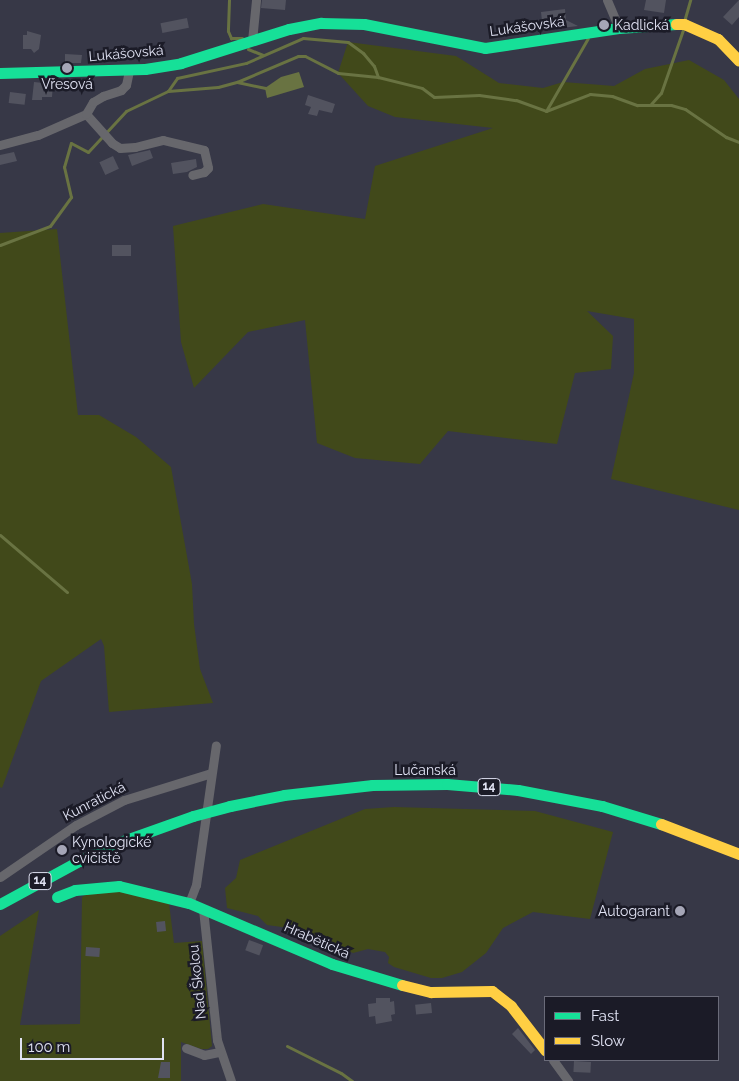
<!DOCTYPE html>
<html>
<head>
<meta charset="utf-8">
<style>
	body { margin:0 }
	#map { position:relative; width:739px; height:1081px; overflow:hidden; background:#373847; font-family:Raleway,sans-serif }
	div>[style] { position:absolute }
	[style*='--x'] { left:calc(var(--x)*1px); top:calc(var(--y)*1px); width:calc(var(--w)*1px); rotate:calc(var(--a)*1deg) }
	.green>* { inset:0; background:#41491a }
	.water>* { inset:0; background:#697342 }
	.stream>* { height:3px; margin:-1.5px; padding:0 1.5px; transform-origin:1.5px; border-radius:1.5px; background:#697342 }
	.building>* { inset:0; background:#52535f; transform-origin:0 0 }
	.street>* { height:9px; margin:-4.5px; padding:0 4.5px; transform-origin:4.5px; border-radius:4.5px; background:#67676c }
	.fast>* { height:11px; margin:-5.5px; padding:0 5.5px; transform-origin:5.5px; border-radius:5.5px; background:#16e098 }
	.slow>* { height:11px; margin:-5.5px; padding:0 5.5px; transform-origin:5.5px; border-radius:5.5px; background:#ffcf43 }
	.fast-bridge>* { height:11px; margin:-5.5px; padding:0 5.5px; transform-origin:5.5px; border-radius:5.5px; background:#16e098 }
	.dots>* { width:14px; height:14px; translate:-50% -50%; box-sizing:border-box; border:2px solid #1b1b27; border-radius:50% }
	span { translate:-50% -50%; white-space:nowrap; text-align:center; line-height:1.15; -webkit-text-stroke:5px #1b1b27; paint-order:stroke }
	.shield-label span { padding:1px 4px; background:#1b1b27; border:1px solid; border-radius:4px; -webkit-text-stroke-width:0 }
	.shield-label { font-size:12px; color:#e0e2f3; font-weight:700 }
	.poi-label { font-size:14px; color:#e0e2f3 }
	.left { translate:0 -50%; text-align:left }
	.right { translate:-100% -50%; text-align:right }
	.street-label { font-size:14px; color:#e0e2f3 }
	.legend { position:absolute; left:544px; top:996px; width:175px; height:65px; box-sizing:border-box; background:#1b1b27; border:1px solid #6a6b79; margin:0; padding:6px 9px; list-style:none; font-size:15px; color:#e0e2f3 }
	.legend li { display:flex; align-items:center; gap:10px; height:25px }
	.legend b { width:25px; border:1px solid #6a6b79 }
	.scale { position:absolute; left:20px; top:1038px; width:144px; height:22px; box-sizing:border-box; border:2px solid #e0e2f3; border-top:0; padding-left:6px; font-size:15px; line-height:18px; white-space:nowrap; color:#e0e2f3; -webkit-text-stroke:4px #1b1b27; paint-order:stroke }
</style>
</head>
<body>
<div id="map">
	<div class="green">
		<div style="clip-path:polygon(348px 42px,456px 56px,499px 83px,543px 88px,563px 82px,614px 86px,645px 69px,689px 60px,724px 80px,739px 99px,739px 510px,611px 479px,634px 373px,634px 319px,587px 311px,613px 336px,611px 369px,575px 373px,557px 444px,448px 431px,420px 464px,355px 458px,317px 443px,305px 320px,248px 332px,194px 388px,181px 342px,173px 226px,263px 204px,365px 219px,375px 166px,493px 128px,395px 117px,368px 106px,338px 73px)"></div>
		<div style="clip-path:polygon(57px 229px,78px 415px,99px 415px,136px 437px,171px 467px,192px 584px,194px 624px,200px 669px,213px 703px,109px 712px,104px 646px,101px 639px,41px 681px,2px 788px,0 787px,0 233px)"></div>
		<div style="clip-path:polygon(394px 807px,535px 811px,613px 832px,590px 919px,533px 912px,503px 928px,486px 953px,462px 972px,442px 978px,431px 978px,394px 967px,388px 963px,389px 957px,385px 952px,368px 949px,353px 953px,320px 939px,282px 927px,267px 925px,258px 916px,227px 908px,225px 888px,236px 878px,240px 860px,365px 809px)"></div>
		<div style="clip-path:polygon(92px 891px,117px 891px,169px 903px,174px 943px,202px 941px,212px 1046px,208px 1049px,201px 1049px,181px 1042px,181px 1081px,0 1081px,0 936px,39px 910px,20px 1025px,80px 1024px,82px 897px)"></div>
	</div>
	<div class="water">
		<div style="clip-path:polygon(299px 72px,304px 87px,267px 98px,265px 88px,281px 77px)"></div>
	</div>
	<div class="stream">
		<div style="--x:229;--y:0;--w:31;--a:92"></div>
		<div style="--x:228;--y:31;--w:8;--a:67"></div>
		<div style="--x:231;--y:38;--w:11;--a:0"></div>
		<div style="--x:685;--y:18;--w:19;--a:-74"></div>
		<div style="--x:248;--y:49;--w:16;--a:22"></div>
		<div style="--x:237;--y:82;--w:29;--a:12"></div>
		<div style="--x:168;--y:91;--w:50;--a:-4.6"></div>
		<div style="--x:218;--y:87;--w:20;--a:-15"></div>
		<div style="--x:237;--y:82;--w:66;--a:-23.1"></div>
		<div style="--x:298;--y:56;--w:7;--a:0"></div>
		<div style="--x:305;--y:56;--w:37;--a:27"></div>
		<div style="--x:338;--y:73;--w:40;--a:5.7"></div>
		<div style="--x:651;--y:104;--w:15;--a:-48"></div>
		<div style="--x:661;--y:93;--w:67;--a:-70.8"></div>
		<div style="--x:546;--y:111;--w:84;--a:-60.1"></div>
		<div style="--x:0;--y:245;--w:53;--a:-20.8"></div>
		<div style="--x:50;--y:226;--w:36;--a:-54"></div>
		<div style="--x:71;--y:197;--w:31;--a:-103"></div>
		<div style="--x:64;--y:167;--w:25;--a:-74"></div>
		<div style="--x:71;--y:143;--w:19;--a:28"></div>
		<div style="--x:88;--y:152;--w:56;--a:-47.2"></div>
		<div style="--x:126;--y:111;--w:47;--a:-25.5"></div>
		<div style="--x:168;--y:91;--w:16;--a:-55"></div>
		<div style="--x:177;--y:78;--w:71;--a:-12.3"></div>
		<div style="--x:246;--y:63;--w:62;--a:-23.7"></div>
		<div style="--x:303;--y:38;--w:45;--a:5.1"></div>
		<div style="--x:348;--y:42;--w:19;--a:36"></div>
		<div style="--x:363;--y:53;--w:17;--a:50"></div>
		<div style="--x:374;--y:66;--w:12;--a:70"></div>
		<div style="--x:378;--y:77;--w:45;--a:14"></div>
		<div style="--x:422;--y:88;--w:15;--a:37"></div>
		<div style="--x:434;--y:97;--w:45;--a:-2.5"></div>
		<div style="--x:479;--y:95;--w:37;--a:8"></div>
		<div style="--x:516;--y:100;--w:32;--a:20"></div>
		<div style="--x:546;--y:111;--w:47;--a:-21.1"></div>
		<div style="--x:590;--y:94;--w:22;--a:5"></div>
		<div style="--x:612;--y:96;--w:27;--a:20"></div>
		<div style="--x:637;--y:105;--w:34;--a:0"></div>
		<div style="--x:671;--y:105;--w:15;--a:16"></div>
		<div style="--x:685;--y:109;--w:50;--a:34.3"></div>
		<div style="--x:726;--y:137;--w:14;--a:21"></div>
		<div style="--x:0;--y:535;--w:88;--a:40.4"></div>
		<div style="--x:287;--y:1046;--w:60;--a:26.6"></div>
		<div style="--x:341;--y:1073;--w:14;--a:36"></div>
	</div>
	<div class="building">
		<div style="clip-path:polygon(262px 0,286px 0,285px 10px,261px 8px)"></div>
		<div style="clip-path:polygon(646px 0,666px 0,664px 13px,644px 10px)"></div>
		<div style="clip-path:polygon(739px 0,739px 17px,732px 25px,723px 17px)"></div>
		<div style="clip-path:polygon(565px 9px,566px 20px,578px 26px,543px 30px,541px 12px)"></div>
		<div style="left:187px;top:18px;width:10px;height:27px;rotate:79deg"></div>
		<div style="clip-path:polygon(27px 31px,41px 35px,39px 49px,34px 53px,31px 49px,23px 49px,23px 35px,27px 35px)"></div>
		<div style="clip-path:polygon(65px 54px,82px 55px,81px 63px,65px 63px)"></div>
		<div style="clip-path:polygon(34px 82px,53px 84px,52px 97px,42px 97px,42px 100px,32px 100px)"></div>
		<div style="left:10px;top:92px;width:16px;height:11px;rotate:7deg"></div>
		<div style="clip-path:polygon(308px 95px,335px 104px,332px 113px,319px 110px,317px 116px,308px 114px,311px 107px,305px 105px)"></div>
		<div style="clip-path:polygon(150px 150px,153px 158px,132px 166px,128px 155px)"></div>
		<div style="clip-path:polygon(14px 152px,17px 161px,0 165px,0 155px)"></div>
		<div style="left:113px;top:156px;width:14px;height:15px;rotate:65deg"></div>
		<div style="clip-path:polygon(196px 159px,197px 167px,187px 172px,173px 174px,171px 163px)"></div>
		<div style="left:112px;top:245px;width:19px;height:11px"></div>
		<div style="left:165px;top:921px;width:10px;height:9px;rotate:84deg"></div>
		<div style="left:249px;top:940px;width:15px;height:11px;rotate:20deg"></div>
		<div style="left:86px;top:947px;width:14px;height:9px;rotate:4deg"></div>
		<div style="clip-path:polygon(376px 998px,390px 998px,390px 1002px,394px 1001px,395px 1014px,391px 1015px,392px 1021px,376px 1024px,375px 1016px,369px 1017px,368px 1004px,376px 1003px)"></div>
		<div style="left:431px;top:1003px;width:10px;height:16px;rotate:84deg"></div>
		<div style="clip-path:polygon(518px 1028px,535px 1050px,531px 1054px,512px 1034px)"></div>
		<div style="left:574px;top:1061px;width:17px;height:11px;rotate:3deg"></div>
		<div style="clip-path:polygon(161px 1062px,170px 1062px,170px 1078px,158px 1078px)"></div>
	</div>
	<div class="street">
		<div style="--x:607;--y:0;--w:30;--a:67"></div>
		<div style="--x:252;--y:41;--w:41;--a:-84.4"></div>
		<div style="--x:86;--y:114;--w:39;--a:48"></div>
		<div style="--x:112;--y:143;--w:9;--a:32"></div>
		<div style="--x:120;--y:148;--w:15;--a:-4"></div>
		<div style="--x:135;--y:147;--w:29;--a:-14"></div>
		<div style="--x:163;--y:140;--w:42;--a:13.7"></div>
		<div style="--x:204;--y:150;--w:18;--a:77"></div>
		<div style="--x:208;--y:168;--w:6;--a:135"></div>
		<div style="--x:204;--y:172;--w:12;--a:166"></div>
		<div style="--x:0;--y:145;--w:39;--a:-15"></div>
		<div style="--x:38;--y:135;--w:52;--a:-23.6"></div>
		<div style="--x:86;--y:114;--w:14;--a:-60"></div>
		<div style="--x:93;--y:102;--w:12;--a:-31"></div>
		<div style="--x:103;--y:96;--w:19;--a:-18"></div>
		<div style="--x:121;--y:90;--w:7;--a:-45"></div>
		<div style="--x:126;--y:85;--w:14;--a:-78"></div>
		<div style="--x:0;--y:877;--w:92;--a:-34.4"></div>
		<div style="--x:76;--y:825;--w:54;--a:-27.5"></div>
		<div style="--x:124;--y:800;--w:91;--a:-17.2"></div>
		<div style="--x:189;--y:903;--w:19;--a:-69"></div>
		<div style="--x:196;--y:885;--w:141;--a:-81.9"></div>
		<div style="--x:203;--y:909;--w:132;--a:83.9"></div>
		<div style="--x:217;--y:1040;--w:43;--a:71.1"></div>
		<div style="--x:186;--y:1048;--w:19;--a:21"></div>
		<div style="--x:204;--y:1055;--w:16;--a:-11"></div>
		<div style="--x:553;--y:1060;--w:26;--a:54"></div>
	</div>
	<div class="fast">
		<div style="--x:0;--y:73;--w:145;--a:-1.6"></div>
		<div style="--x:145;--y:69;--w:36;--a:-9"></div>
		<div style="--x:181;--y:63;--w:113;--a:-17.5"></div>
		<div style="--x:289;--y:29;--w:33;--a:-11"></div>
		<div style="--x:321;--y:23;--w:43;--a:1.3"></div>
		<div style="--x:364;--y:24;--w:123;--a:11.2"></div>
		<div style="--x:485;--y:48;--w:135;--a:-8.5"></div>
		<div style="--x:619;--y:28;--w:57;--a:-4"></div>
		<div style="--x:230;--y:806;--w:55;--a:-11.5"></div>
		<div style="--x:284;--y:795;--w:89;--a:-6.5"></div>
		<div style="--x:372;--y:785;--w:75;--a:-0.8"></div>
		<div style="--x:447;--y:784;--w:71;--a:4.8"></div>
		<div style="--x:518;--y:790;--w:86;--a:10.8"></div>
		<div style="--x:602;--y:806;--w:62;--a:17"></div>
		<div style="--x:57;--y:897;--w:19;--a:-21"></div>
		<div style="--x:75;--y:890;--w:44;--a:-5.2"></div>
		<div style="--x:119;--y:886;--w:72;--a:13.7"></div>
		<div style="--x:189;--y:903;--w:155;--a:23.1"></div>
		<div style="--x:332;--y:964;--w:73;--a:16.7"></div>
		<div style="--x:0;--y:904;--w:90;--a:-28.6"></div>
		<div style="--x:79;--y:861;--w:48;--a:-24.4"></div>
		<div style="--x:123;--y:841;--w:74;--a:-19.7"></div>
	</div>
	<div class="slow">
		<div style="--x:676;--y:24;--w:8;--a:0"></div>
		<div style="--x:684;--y:24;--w:37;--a:24"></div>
		<div style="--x:718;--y:39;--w:30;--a:46"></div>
		<div style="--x:661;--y:824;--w:84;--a:21"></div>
		<div style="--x:402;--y:985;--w:30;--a:14"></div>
		<div style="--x:431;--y:992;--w:61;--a:-0.9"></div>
		<div style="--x:492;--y:991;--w:24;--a:38"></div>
		<div style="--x:511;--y:1006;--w:56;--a:52.3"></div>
	</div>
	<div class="fast-bridge">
		<div style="--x:193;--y:816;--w:38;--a:-15"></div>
	</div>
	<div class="dots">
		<div style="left:604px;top:25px;background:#a5a6b7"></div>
		<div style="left:67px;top:68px;background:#a5a6b7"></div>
		<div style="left:62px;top:850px;background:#a5a6b7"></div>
		<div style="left:680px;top:911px;background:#a5a6b7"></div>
	</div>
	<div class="shield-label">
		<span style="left:489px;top:787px">14</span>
		<span style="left:40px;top:881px">14</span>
	</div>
	<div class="poi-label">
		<span class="left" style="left:614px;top:25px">Kadlická</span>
		<span style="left:67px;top:84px">Vřesová</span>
		<span class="left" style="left:72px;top:850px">Kynologické<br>cvičiště</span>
		<span class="right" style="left:670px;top:911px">Autogarant</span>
	</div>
	<div class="street-label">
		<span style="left:527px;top:26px;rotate:-8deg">Lukášovská</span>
		<span style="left:126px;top:53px;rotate:-5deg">Lukášovská</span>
		<span style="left:425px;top:770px">Lučanská</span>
		<span style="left:94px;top:801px;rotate:-27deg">Kunratická</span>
		<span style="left:317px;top:940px;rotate:24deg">Hrabětická</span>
		<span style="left:197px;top:982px;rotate:-96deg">Nad Školou</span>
	</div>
	<ul class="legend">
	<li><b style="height:6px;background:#16e098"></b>Fast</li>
	<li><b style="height:6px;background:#ffcf43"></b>Slow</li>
	</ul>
	<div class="scale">100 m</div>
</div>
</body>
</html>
